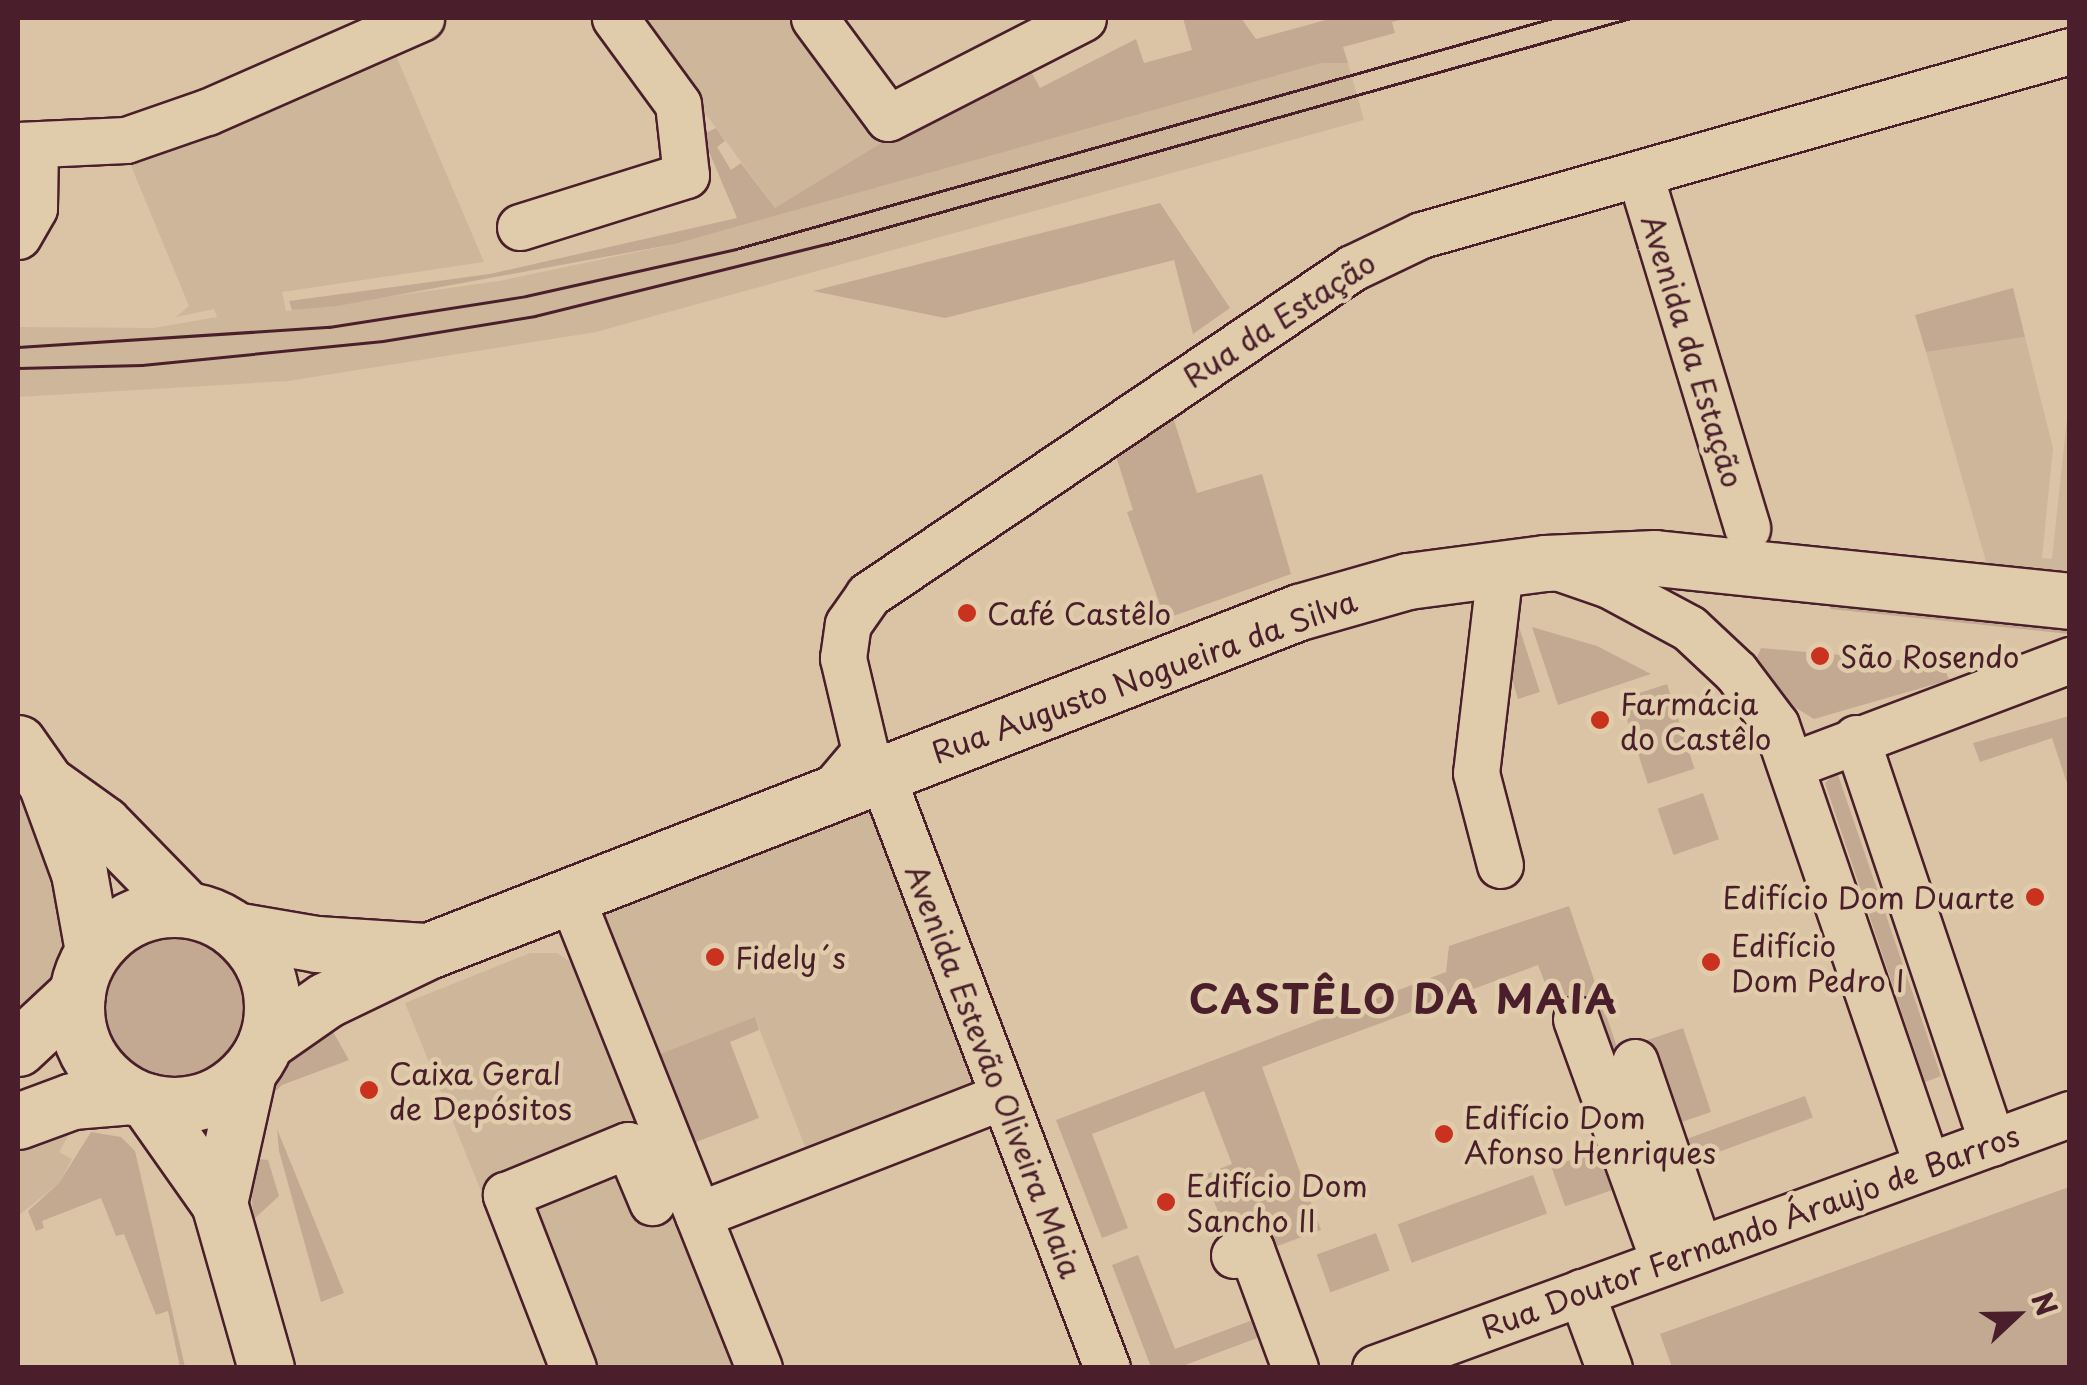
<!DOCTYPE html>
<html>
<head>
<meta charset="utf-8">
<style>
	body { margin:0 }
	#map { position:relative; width:2087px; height:1385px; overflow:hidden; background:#dac4a5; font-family:"Playpen Sans",sans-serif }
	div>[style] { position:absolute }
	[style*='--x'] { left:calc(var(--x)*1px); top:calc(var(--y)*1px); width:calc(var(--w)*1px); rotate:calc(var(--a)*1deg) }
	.built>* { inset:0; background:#ceb69b }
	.green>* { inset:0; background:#c3a991; transform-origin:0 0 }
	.round { border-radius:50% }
	.roads { filter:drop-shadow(2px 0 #4a1f2b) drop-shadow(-2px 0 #4a1f2b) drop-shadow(0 2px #4a1f2b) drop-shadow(0 -2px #4a1f2b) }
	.minor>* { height:45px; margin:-22.5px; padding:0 22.5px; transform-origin:22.5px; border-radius:22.5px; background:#e0cbaa }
	.major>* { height:55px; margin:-27.5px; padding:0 27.5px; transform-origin:27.5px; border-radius:27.5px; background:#e0cbaa }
	.major>.ring { margin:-27.5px; padding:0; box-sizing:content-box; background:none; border:55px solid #e0cbaa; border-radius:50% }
	.tram>* { height:2.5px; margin:-1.25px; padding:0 1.25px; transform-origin:1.25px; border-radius:1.25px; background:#4a1f2b }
	.dots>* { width:28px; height:28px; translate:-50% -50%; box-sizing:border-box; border:5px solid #e0cbaa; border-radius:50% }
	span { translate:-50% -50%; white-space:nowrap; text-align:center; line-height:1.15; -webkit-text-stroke:9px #e0cbaa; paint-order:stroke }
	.street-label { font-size:30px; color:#4a1f2b }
	.poi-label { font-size:30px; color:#4a1f2b }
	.left { translate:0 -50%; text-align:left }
	.right { translate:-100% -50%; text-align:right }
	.district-label { font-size:40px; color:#4a1f2b; font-weight:700; letter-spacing:2.5px }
	.frame { position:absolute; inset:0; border:20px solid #4a1f2b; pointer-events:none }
	.north { position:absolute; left:1967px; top:1265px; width:100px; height:100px; -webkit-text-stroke:8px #e0cbaa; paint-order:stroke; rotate:68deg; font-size:28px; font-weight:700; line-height:40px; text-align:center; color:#4a1f2b }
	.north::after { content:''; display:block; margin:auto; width:35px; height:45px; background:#4a1f2b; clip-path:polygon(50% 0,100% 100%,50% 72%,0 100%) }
</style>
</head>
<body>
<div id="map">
	<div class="built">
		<div style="clip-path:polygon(635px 18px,798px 18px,889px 141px,775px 208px)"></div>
		<div style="clip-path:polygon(388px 37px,484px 262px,282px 292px,286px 311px,499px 281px,675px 244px,1321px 62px,1348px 63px,1364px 120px,596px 332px,288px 381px,18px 397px,18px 327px,154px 328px,217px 317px,214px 309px,176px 317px,189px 306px,122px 144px)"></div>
		<div style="clip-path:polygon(2025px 337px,2053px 448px,2042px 558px,2052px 559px,2069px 399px,2069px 595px,1993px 586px,1926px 352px)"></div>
		<div style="clip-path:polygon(18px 753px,88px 949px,18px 1040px)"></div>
		<div style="clip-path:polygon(879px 780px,997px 1092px,811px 1162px,755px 1018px,655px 1056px,576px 899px)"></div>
		<div style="clip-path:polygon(530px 953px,557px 953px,577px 966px,742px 1367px,552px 1367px,405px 1003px)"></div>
		<div style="clip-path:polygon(75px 1124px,59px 1152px,72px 1159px,59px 1183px,18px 1216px,18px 1146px)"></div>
	</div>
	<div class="green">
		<div style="clip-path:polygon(1183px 18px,1241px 18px,1256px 39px,1333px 18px,1407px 18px,1392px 22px,1395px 33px,1343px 47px,1348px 63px,1321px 63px,675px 244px,337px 306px,292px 310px,289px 301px,490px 274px,737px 218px,702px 135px,716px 128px,725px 141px,717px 147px,731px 170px,741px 163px,775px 208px,955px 98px,962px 108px,1032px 73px,1040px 88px,1136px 39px,1144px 63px,1192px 50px)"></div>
		<div style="clip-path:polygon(1160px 203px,1230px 308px,1193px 334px,1174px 260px,945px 318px,813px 291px)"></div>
		<div style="clip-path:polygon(2013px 288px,2025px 337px,1926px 352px,1915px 315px)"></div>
		<div style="clip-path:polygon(1173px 417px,1197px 493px,1262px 474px,1291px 574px,1165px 619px,1127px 512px,1133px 510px,1116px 456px)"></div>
		<div style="left:1832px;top:595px;width:238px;height:14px;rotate:6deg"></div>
		<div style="clip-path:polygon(1519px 627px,1540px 692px,1518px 699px,1512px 679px,1501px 682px,1510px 629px)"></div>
		<div style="clip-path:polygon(1532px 627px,1597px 646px,1651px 674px,1558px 705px)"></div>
		<div style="clip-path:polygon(1761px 648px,1943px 664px,1949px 680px,1814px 719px,1783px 700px,1756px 660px)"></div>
		<div style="left:1667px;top:684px;width:89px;height:49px;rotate:72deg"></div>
		<div style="clip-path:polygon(2069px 716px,2069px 789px,2052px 738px,1980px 762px,1973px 743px)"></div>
		<div style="clip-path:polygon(1837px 772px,1941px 1076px,1925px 1082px,1825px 783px)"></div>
		<div style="left:1703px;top:793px;width:49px;height:48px;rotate:71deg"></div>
		<div style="clip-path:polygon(1569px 906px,1618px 1050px,1683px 1028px,1711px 1112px,1670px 1126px,1623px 1066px,1561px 1024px,1538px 965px,1262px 1067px,1321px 1230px,1269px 1249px,1230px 1244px,1204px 1175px,1232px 1164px,1204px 1091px,1092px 1134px,1128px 1228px,1102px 1238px,1056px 1120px,1446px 972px,1449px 946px)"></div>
		<div class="round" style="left:104px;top:935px;width:144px;height:144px"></div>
		<div style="clip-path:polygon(755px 1017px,759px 1030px,730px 1042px,759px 1118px,691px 1144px,655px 1056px)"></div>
		<div style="clip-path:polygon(326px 1019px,349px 1060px,282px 1085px,269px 1097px,267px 1083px,276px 1070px)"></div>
		<div style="left:1805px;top:1096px;width:23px;height:137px;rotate:70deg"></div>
		<div style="clip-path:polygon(277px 1129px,344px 1293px,321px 1302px,279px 1151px)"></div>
		<div style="clip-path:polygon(91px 1132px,121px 1137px,135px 1151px,185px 1367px,180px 1367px,168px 1311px,156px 1315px,124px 1234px,116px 1236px,101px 1198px,42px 1221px,44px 1228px,36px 1231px,28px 1211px,59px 1183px)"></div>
		<div style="left:1611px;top:1146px;width:42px;height:63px;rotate:71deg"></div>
		<div style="clip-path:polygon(247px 1158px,268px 1160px,279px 1196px,254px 1219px)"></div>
		<div style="left:1533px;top:1175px;width:41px;height:144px;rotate:70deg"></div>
		<div style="clip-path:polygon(2069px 1187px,2069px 1367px,1672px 1367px,1660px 1334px)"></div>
		<div style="left:1376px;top:1233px;width:40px;height:63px;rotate:70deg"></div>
		<div style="clip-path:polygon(1138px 1255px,1175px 1349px,1258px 1318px,1265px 1335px,1180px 1367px,1151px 1367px,1112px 1265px)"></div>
	</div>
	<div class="roads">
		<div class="minor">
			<div style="--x:814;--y:18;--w:124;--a:53.5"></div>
			<div style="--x:888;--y:118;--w:219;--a:-27.1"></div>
			<div style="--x:18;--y:145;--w:108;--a:-2.7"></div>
			<div style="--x:126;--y:140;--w:86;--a:-19.1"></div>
			<div style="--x:207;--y:112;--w:234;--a:-23.7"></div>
			<div style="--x:1640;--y:175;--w:369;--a:73.1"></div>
			<div style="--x:520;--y:227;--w:174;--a:-17.4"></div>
			<div style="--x:686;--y:175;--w:71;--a:-96.4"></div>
			<div style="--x:678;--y:104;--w:107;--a:-126.2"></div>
			<div style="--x:18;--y:236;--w:32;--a:-60"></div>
			<div style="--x:34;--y:208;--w:62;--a:-89.1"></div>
			<div style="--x:1557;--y:567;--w:55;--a:19.1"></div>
			<div style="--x:1609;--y:585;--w:91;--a:28.3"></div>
			<div style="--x:1689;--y:628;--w:64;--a:43.1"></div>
			<div style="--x:1736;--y:672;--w:66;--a:53"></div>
			<div style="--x:1776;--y:725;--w:466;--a:71.1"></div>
			<div style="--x:1500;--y:569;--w:205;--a:96.7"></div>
			<div style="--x:1476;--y:773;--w:95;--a:75.4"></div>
			<div style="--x:1856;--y:738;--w:427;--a:71.4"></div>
			<div style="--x:1792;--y:765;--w:297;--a:-20.7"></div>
			<div style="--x:881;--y:774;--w:636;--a:69.17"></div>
			<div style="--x:827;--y:796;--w:59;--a:-49.8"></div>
			<div style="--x:865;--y:751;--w:96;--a:-103.3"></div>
			<div style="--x:843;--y:658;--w:34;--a:-82"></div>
			<div style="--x:848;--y:624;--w:35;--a:-55"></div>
			<div style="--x:868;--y:595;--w:584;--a:-34.04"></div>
			<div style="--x:1352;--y:268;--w:76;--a:-25.6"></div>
			<div style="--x:1421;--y:235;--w:675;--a:-15.83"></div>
			<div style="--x:571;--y:897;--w:507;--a:68.24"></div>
			<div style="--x:1576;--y:1019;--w:258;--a:70.1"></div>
			<div style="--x:1635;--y:1062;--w:198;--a:71.1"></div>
			<div style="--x:698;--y:1215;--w:327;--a:-21.3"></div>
			<div style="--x:1234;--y:1255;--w:18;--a:-19"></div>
			<div style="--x:1251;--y:1249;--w:127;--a:69.7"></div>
			<div style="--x:1581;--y:1292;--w:81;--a:69.8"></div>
			<div style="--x:573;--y:1368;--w:186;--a:-111.2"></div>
			<div style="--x:506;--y:1195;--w:132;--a:-22.3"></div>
			<div style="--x:628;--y:1145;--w:62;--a:67.2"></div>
			<div style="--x:1375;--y:1368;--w:740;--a:-20.08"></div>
		</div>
		<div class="major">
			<div style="--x:18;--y:743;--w:49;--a:55"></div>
			<div style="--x:46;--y:783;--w:96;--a:69.9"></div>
			<div style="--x:79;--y:873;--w:79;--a:79.8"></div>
			<div style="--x:46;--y:783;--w:70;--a:35.7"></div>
			<div style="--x:103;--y:824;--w:119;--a:45.7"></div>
			<div class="ring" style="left:76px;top:909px;width:141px;height:141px"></div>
			<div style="--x:235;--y:930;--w:83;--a:9.7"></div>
			<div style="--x:317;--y:944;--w:108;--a:3.7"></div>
			<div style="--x:266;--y:1042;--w:73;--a:-35"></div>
			<div style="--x:326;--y:1000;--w:113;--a:-25.7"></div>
			<div style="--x:428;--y:951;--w:935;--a:-21.27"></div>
			<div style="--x:1299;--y:612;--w:113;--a:-15.9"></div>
			<div style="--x:1408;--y:581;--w:138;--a:-7.5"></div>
			<div style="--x:1545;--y:563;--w:110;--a:-2.6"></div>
			<div style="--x:1655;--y:558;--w:417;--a:5.9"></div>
			<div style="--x:18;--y:1048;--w:81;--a:-43"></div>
			<div style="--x:147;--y:1101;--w:125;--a:54.8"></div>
			<div style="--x:219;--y:1203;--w:172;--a:74.1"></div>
			<div style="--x:18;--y:1121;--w:58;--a:-20.3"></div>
			<div style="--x:72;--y:1101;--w:60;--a:-4.8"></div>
			<div style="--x:219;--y:1203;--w:134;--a:-77.5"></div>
		</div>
	</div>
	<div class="tram">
		<div style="--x:18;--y:347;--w:312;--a:-3.7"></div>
		<div style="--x:329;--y:327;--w:199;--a:-8.9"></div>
		<div style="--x:526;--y:296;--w:215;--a:-12.6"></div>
		<div style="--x:736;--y:249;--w:849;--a:-15.79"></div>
		<div style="--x:18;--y:368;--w:124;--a:-1.4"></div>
		<div style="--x:142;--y:365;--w:242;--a:-5.7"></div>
		<div style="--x:383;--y:341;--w:154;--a:-9.3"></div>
		<div style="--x:535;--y:316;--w:301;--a:-13.9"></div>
		<div style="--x:827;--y:244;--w:835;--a:-15.7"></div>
	</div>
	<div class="dots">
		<div style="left:967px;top:613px;background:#c8321e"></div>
		<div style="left:1820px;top:656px;background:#c8321e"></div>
		<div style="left:1600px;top:720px;background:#c8321e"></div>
		<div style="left:2035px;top:897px;background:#c8321e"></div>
		<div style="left:715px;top:957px;background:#c8321e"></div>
		<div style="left:1711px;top:962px;background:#c8321e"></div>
		<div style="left:369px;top:1090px;background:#c8321e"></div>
		<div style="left:1444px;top:1134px;background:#c8321e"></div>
		<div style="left:1166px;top:1202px;background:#c8321e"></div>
	</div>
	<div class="street-label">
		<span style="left:1279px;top:319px;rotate:-33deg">Rua da Estação</span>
		<span style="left:1693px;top:351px;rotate:73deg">Avenida da Estação</span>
		<span style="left:1144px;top:676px;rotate:-20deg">Rua Augusto Nogueira da Silva</span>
		<span style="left:994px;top:1071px;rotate:69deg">Avenida Estevão Oliveira Maia</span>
		<span style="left:1750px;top:1231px;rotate:-20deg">Rua Doutor Fernando Áraujo de Barros</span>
	</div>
	<div class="poi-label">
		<span class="left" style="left:987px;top:613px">Café Castêlo</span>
		<span class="left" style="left:1840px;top:656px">São Rosendo</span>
		<span class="left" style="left:1620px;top:720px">Farmácia<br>do Castêlo</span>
		<span class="right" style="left:2015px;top:897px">Edifício Dom Duarte</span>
		<span class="left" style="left:1731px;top:962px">Edifício<br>Dom Pedro I</span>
		<span class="left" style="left:735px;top:957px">Fidely´s</span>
		<span class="left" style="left:389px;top:1090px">Caixa Geral<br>de Depósitos</span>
		<span class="left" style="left:1464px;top:1134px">Edifício Dom<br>Afonso Henriques</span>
		<span class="left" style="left:1186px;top:1202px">Edifício Dom<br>Sancho II</span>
	</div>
	<div class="district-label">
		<span style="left:1404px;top:998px">CASTÊLO DA MAIA</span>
	</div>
	<div class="frame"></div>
	<div class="north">N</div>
</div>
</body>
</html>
